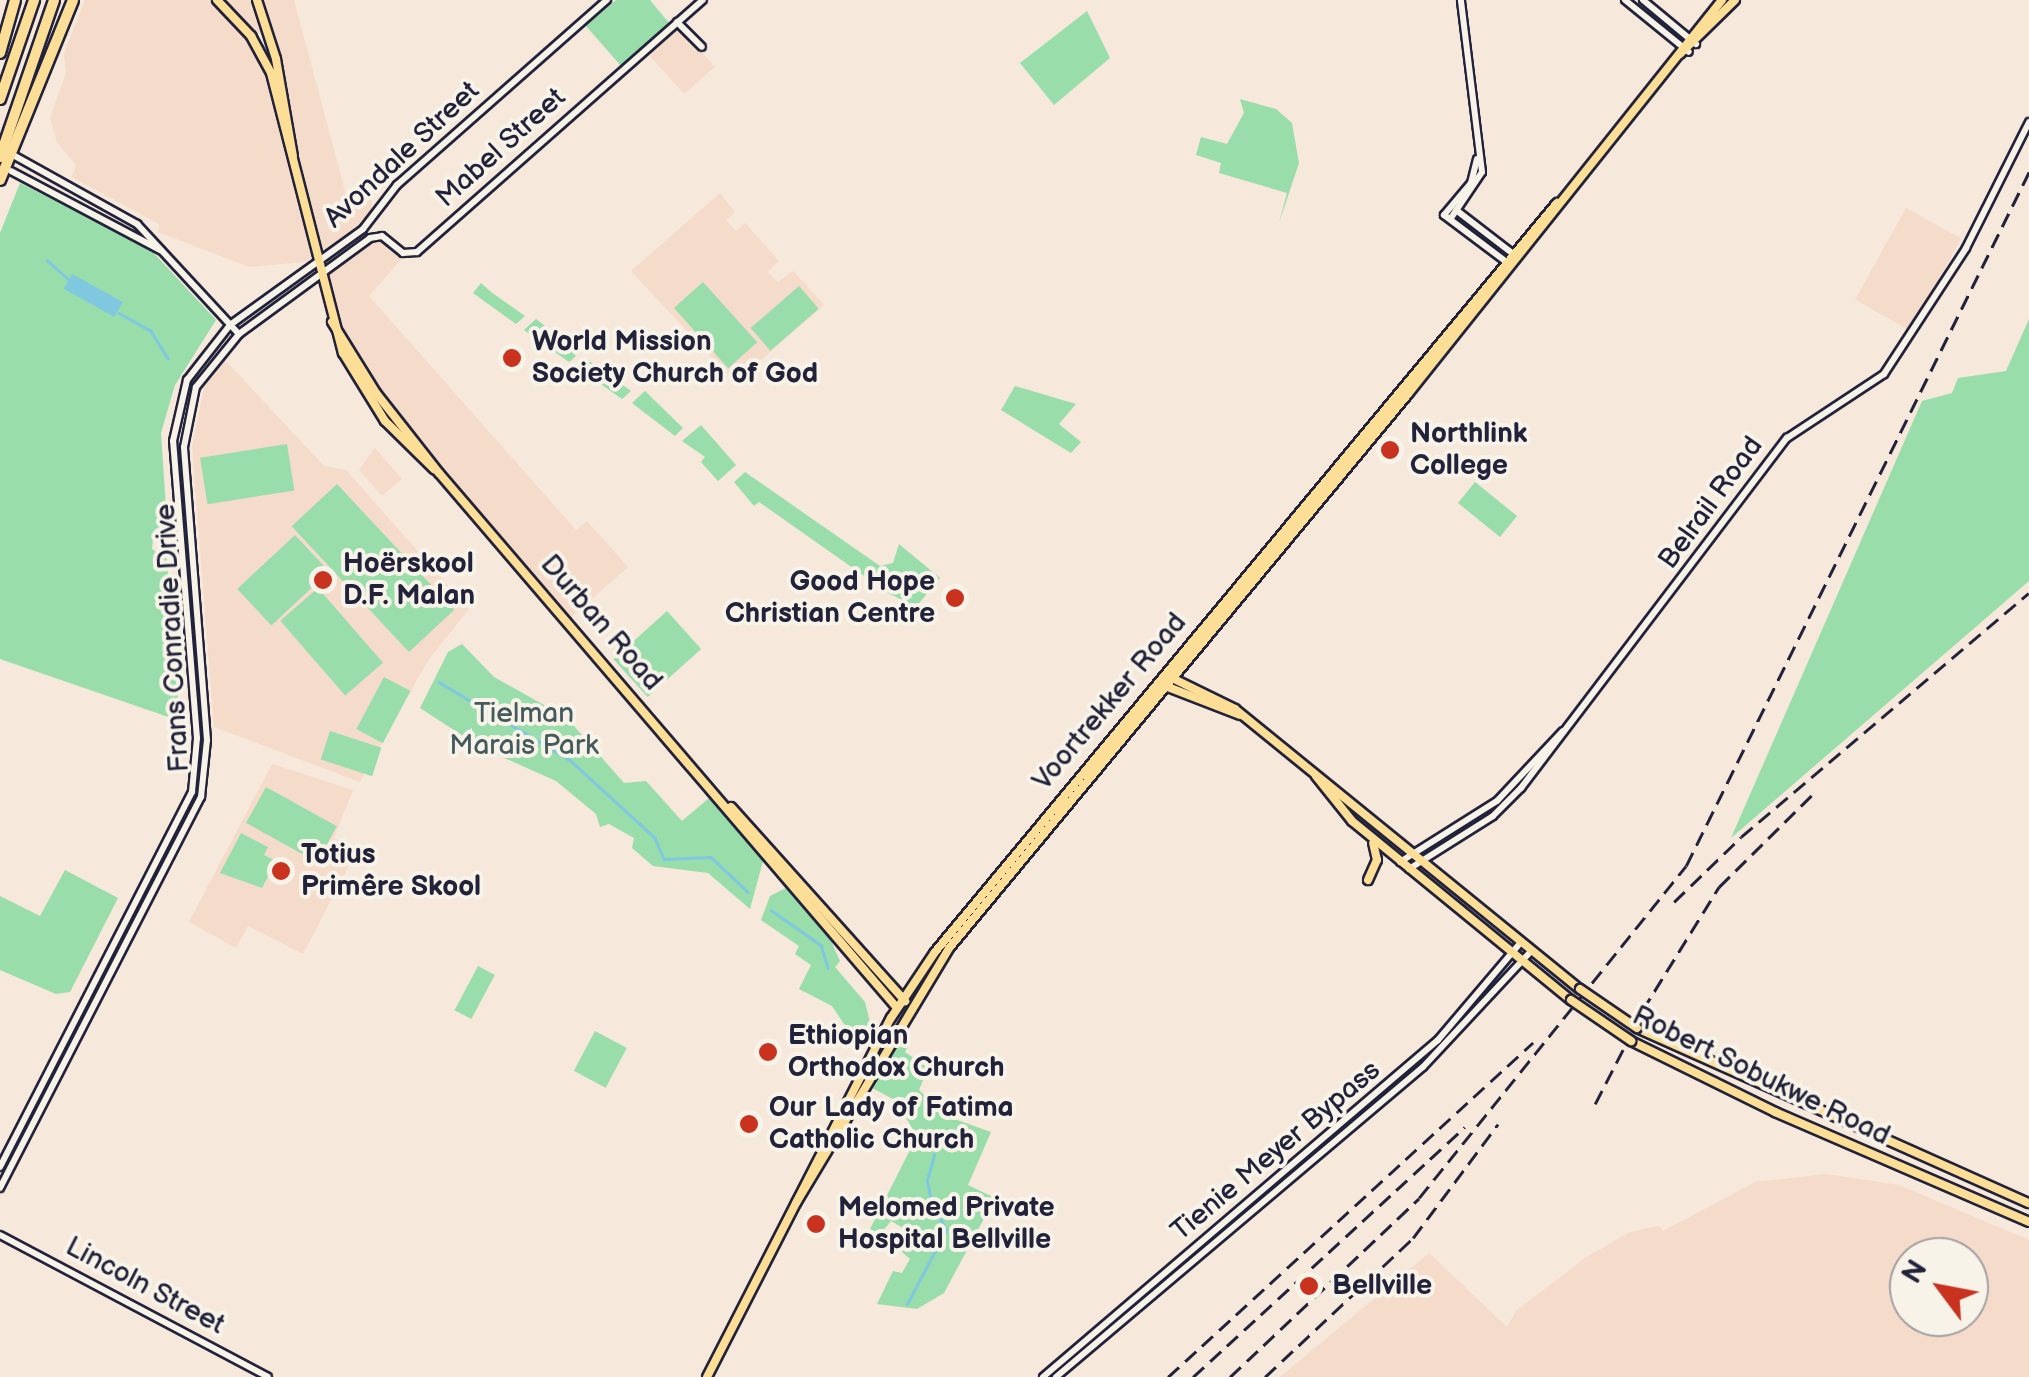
<!DOCTYPE html>
<html>
<head>
<meta charset="utf-8">
<style>
	body { margin:0 }
	#map { position:relative; width:2029px; height:1377px; overflow:hidden; background:#f6e8da; font-family:"Balsamiq Sans",sans-serif }
	div>[style] { position:absolute }
	[style*='--x'] { left:calc(var(--x)*1px); top:calc(var(--y)*1px); width:calc(var(--w)*1px); rotate:calc(var(--a)*1deg) }
	.built>* { inset:0; background:#f5dbca; transform-origin:0 0 }
	.green>* { inset:0; background:#98ddaa; transform-origin:0 0 }
	.water>* { inset:0; background:#7fc8e0; transform-origin:0 0 }
	.stream>* { height:2.5px; margin:-1.25px; padding:0 1.25px; transform-origin:1.25px; border-radius:1.25px; background:#7fc8e0 }
	.roads { filter:drop-shadow(2px 0 #22223b) drop-shadow(-2px 0 #22223b) drop-shadow(0 2px #22223b) drop-shadow(0 -2px #22223b) }
	.secondary>* { height:6px; margin:-3px; padding:0 3px; transform-origin:3px; border-radius:3px; background:#f7f3e8 }
	.primary>* { height:8px; margin:-4px; padding:0 4px; transform-origin:4px; border-radius:4px; background:#fcde96 }
	.highway>* { height:10px; margin:-5px; padding:0 5px; transform-origin:5px; border-radius:5px; background:#fcde96 }
	.rail>* { height:2.5px; margin-top:-1.25px; transform-origin:0; background:repeating-linear-gradient(90deg,#22223b 0 15px,transparent 0 23px) }
	.bridges { filter:drop-shadow(2px 0 #22223b) drop-shadow(-2px 0 #22223b) drop-shadow(0 2px #22223b) drop-shadow(0 -2px #22223b) }
	.primary-bridge>* { height:8px; margin:-4px; padding:0 4px; transform-origin:4px; border-radius:4px; background:#fcde96 }
	.dots>* { width:28px; height:28px; translate:-50% -50%; box-sizing:border-box; border:5px solid #f7f3e8; border-radius:50% }
	span { translate:-50% -50%; white-space:nowrap; text-align:center; line-height:1.15; -webkit-text-stroke:8px #f7f3e8; paint-order:stroke }
	.street-label { font-size:28px; color:#22223b }
	.poi-label { font-size:28px; color:#22223b; font-weight:700 }
	.left { translate:0 -50%; text-align:left }
	.right { translate:-100% -50%; text-align:right }
	.park-label { font-size:28px; color:#455a5c }
	.north { position:absolute; left:1889px; top:1237px; width:100px; height:100px; box-sizing:border-box; background:#f7f3e8; border:2px solid #a29fa3; border-radius:50%; rotate:302deg; font-size:28px; font-weight:700; line-height:40px; text-align:center; color:#22223b }
	.north::after { content:''; display:block; margin:auto; width:35px; height:45px; background:#c8321e; clip-path:polygon(50% 0,100% 100%,50% 72%,0 100%) }
</style>
</head>
<body>
<div id="map">
	<div class="built">
		<div style="clip-path:polygon(evenodd,85px 0,294px 0,348px 202px,372px 196px,372px 217px,305px 262px,249px 267px,158px 232px,159px 224px,72px 177px,76px 165px,57px 142px,50px 118px,66px 73px,64px 54px,85px 0,265px 32px,275px 57px,289px 151px,270px 73px,252px 37px,265px 32px)"></div>
		<div style="left:680px;top:28px;width:52px;height:41px;rotate:48deg"></div>
		<div style="clip-path:polygon(720px 193px,735px 212px,726px 220px,736px 231px,745px 223px,779px 261px,767px 272px,778px 282px,793px 271px,824px 305px,735px 383px,631px 271px)"></div>
		<div style="left:1906px;top:208px;width:63px;height:105px;rotate:29deg"></div>
		<div style="clip-path:polygon(378px 236px,406px 254px,369px 296px,576px 530px,587px 521px,628px 567px,569px 619px,376px 393px,340px 328px,320px 275px)"></div>
		<div style="clip-path:polygon(225px 360px,324px 466px,346px 470px,469px 609px,427px 662px,360px 782px,214px 727px,192px 446px,204px 388px)"></div>
		<div style="clip-path:polygon(375px 448px,402px 479px,382px 496px,359px 470px)"></div>
		<div style="clip-path:polygon(272px 764px,353px 790px,334px 838px,357px 850px,303px 954px,248px 926px,236px 948px,189px 922px)"></div>
		<div style="clip-path:polygon(evenodd,1826px 1174px,1899px 1185px,2029px 1240px,2029px 1377px,1280px 1377px,1429px 1253px,1507px 1327px,1516px 1311px,1585px 1258px,1630px 1232px,1659px 1226px,1663px 1231px,1755px 1182px,1826px 1174px,1909px 1257px,1969px 1257px,1969px 1317px,1909px 1317px,1909px 1257px)"></div>
	</div>
	<div class="green">
		<div style="clip-path:polygon(616px 0,650px 0,669px 23px,621px 66px,586px 26px)"></div>
		<div style="clip-path:polygon(1087px 11px,1110px 58px,1054px 105px,1020px 63px)"></div>
		<div style="clip-path:polygon(1240px 99px,1276px 109px,1292px 123px,1299px 163px,1279px 223px,1287px 193px,1219px 173px,1221px 163px,1196px 155px,1201px 137px,1227px 144px,1244px 113px)"></div>
		<div style="clip-path:polygon(20px 183px,150px 249px,216px 320px,175px 385px,161px 433px,167px 523px,154px 530px,152px 549px,167px 559px,180px 721px,0 659px,0 233px)"></div>
		<div style="left:703px;top:282px;width:81px;height:39px;rotate:48deg"></div>
		<div style="clip-path:polygon(481px 283px,491px 292px,525px 316px,516px 324px,473px 293px)"></div>
		<div style="left:799px;top:286px;width:30px;height:64px;rotate:49deg"></div>
		<div style="clip-path:polygon(536px 319px,558px 336px,576px 356px,569px 362px,524px 330px)"></div>
		<div style="clip-path:polygon(2029px 319px,2029px 581px,1731px 838px,1922px 401px,1952px 393px,1958px 378px,2006px 371px)"></div>
		<div style="clip-path:polygon(586px 359px,588px 360px,631px 391px,622px 399px,578px 368px)"></div>
		<div style="clip-path:polygon(1015px 386px,1076px 404px,1059px 424px,1081px 442px,1071px 453px,1001px 410px)"></div>
		<div style="clip-path:polygon(645px 391px,683px 428px,675px 436px,632px 403px)"></div>
		<div style="clip-path:polygon(701px 425px,736px 465px,718px 481px,701px 462px,705px 457px,682px 441px)"></div>
		<div style="left:287px;top:444px;width:47px;height:88px;rotate:81deg"></div>
		<div style="clip-path:polygon(745px 472px,880px 566px,893px 563px,899px 544px,940px 578px,916px 607px,890px 594px,759px 502px,754px 506px,734px 482px)"></div>
		<div style="left:1475px;top:482px;width:54px;height:27px;rotate:39deg"></div>
		<div style="left:337px;top:484px;width:172px;height:62px;rotate:47deg"></div>
		<div style="left:295px;top:535px;width:50px;height:79px;rotate:47deg"></div>
		<div style="left:318px;top:588px;width:99px;height:50px;rotate:49deg"></div>
		<div style="left:667px;top:611px;width:51px;height:72px;rotate:48deg"></div>
		<div style="clip-path:polygon(462px 644px,494px 677px,567px 718px,624px 783px,646px 781px,682px 821px,709px 798px,763px 861px,750px 909px,708px 873px,653px 866px,632px 848px,634px 838px,609px 824px,600px 827px,596px 814px,556px 781px,480px 747px,420px 708px,448px 652px)"></div>
		<div style="left:384px;top:677px;width:30px;height:59px;rotate:28deg"></div>
		<div style="left:330px;top:731px;width:54px;height:30px;rotate:18deg"></div>
		<div style="left:266px;top:787px;width:81px;height:41px;rotate:29deg"></div>
		<div style="clip-path:polygon(241px 833px,268px 847px,264px 855px,276px 861px,262px 888px,220px 873px)"></div>
		<div style="clip-path:polygon(65px 870px,118px 898px,70px 992px,56px 994px,0 970px,0 896px,40px 916px)"></div>
		<div style="clip-path:polygon(786px 888px,831px 941px,840px 961px,835px 967px,865px 1002px,871px 1026px,860px 1048px,832px 1006px,799px 989px,811px 965px,795px 954px,799px 946px,761px 920px,770px 896px)"></div>
		<div style="left:478px;top:966px;width:19px;height:50px;rotate:28deg"></div>
		<div style="left:595px;top:1031px;width:36px;height:45px;rotate:28deg"></div>
		<div style="clip-path:polygon(898px 1036px,910px 1042px,905px 1052px,928px 1068px,919px 1090px,946px 1116px,991px 1132px,968px 1185px,995px 1198px,944px 1293px,917px 1309px,877px 1304px,893px 1271px,902px 1273px,910px 1259px,902px 1252px,912px 1233px,891px 1221px,880px 1234px,870px 1229px,917px 1136px,895px 1100px,872px 1088px)"></div>
	</div>
	<div class="water">
		<div style="left:72px;top:274px;width:58px;height:17px;rotate:29deg"></div>
	</div>
	<div class="stream">
		<div style="--x:47;--y:260;--w:28;--a:42"></div>
		<div style="--x:119;--y:313;--w:37;--a:29"></div>
		<div style="--x:151;--y:331;--w:32;--a:58"></div>
		<div style="--x:439;--y:682;--w:152;--a:30.8"></div>
		<div style="--x:570;--y:760;--w:115;--a:42.5"></div>
		<div style="--x:655;--y:838;--w:23;--a:67"></div>
		<div style="--x:664;--y:859;--w:47;--a:-2.4"></div>
		<div style="--x:711;--y:857;--w:51;--a:43.4"></div>
		<div style="--x:771;--y:910;--w:61;--a:35"></div>
		<div style="--x:821;--y:945;--w:24;--a:73"></div>
		<div style="--x:931;--y:1202;--w:21;--a:-101"></div>
		<div style="--x:927;--y:1181;--w:27;--a:-75"></div>
		<div style="--x:907;--y:1304;--w:84;--a:-62.2"></div>
		<div style="--x:946;--y:1230;--w:29;--a:-119"></div>
	</div>
	<div class="roads">
		<div class="secondary">
			<div style="--x:1625;--y:0;--w:82;--a:39.1"></div>
			<div style="--x:1643;--y:0;--w:69;--a:39.7"></div>
			<div style="--x:677;--y:22;--w:35;--a:45"></div>
			<div style="--x:15;--y:156;--w:140;--a:29.1"></div>
			<div style="--x:137;--y:224;--w:150;--a:47.2"></div>
			<div style="--x:1477;--y:159;--w:25;--a:104"></div>
			<div style="--x:1471;--y:183;--w:42;--a:130.2"></div>
			<div style="--x:1444;--y:215;--w:80;--a:36.9"></div>
			<div style="--x:11;--y:171;--w:169;--a:27.9"></div>
			<div style="--x:1456;--y:210;--w:77;--a:37.6"></div>
			<div style="--x:1451;--y:218;--w:55;--a:-56"></div>
			<div style="--x:1482;--y:172;--w:173;--a:-97"></div>
			<div style="--x:1400;--y:862;--w:115;--a:-32.2"></div>
			<div style="--x:1497;--y:801;--w:96;--a:-46.7"></div>
			<div style="--x:1409;--y:869;--w:99;--a:-32.2"></div>
			<div style="--x:1493;--y:816;--w:40;--a:-45"></div>
			<div style="--x:1521;--y:788;--w:440;--a:-52.8"></div>
			<div style="--x:1787;--y:438;--w:116;--a:-33.4"></div>
			<div style="--x:1884;--y:374;--w:150;--a:-56.9"></div>
			<div style="--x:1966;--y:248;--w:141;--a:-63.4"></div>
			<div style="--x:0;--y:1167;--w:421;--a:-62.9"></div>
			<div style="--x:192;--y:792;--w:54;--a:-84.7"></div>
			<div style="--x:197;--y:738;--w:298;--a:-94.6"></div>
			<div style="--x:173;--y:441;--w:63;--a:-77.1"></div>
			<div style="--x:187;--y:380;--w:70;--a:-52"></div>
			<div style="--x:230;--y:325;--w:164;--a:-35.8"></div>
			<div style="--x:363;--y:229;--w:56;--a:-52.3"></div>
			<div style="--x:397;--y:185;--w:280;--a:-41.4"></div>
			<div style="--x:0;--y:1188;--w:440;--a:-62.8"></div>
			<div style="--x:201;--y:797;--w:57;--a:-84"></div>
			<div style="--x:207;--y:740;--w:294;--a:-94.5"></div>
			<div style="--x:184;--y:447;--w:61;--a:-78.7"></div>
			<div style="--x:196;--y:387;--w:68;--a:-50.9"></div>
			<div style="--x:239;--y:334;--w:162;--a:-36.2"></div>
			<div style="--x:370;--y:238;--w:12;--a:-9"></div>
			<div style="--x:382;--y:236;--w:27;--a:39"></div>
			<div style="--x:403;--y:253;--w:14;--a:-4"></div>
			<div style="--x:417;--y:252;--w:381;--a:-41.4"></div>
			<div style="--x:0;--y:1235;--w:303;--a:27.9"></div>
			<div style="--x:1043;--y:1377;--w:519;--a:-40.47"></div>
			<div style="--x:1438;--y:1040;--w:128;--a:-49.7"></div>
			<div style="--x:1056;--y:1377;--w:480;--a:-40.2"></div>
			<div style="--x:1423;--y:1067;--w:158;--a:-47"></div>
		</div>
		<div class="primary">
			<div style="--x:217;--y:0;--w:50;--a:46.6"></div>
			<div style="--x:251;--y:36;--w:42;--a:61.6"></div>
			<div style="--x:271;--y:73;--w:289;--a:75.6"></div>
			<div style="--x:343;--y:353;--w:80;--a:58.3"></div>
			<div style="--x:385;--y:421;--w:69;--a:44.4"></div>
			<div style="--x:257;--y:0;--w:62;--a:72.1"></div>
			<div style="--x:276;--y:59;--w:98;--a:80.1"></div>
			<div style="--x:1680;--y:54;--w:77;--a:-44.5"></div>
			<div style="--x:332;--y:322;--w:84;--a:58.2"></div>
			<div style="--x:376;--y:393;--w:102;--a:51.8"></div>
			<div style="--x:439;--y:473;--w:704;--a:49.43"></div>
			<div style="--x:1172;--y:678;--w:70;--a:26.2"></div>
			<div style="--x:1235;--y:709;--w:444;--a:39.1"></div>
			<div style="--x:1165;--y:686;--w:80;--a:21.1"></div>
			<div style="--x:1316;--y:776;--w:58;--a:51.3"></div>
			<div style="--x:1352;--y:821;--w:283;--a:39.3"></div>
			<div style="--x:731;--y:807;--w:261;--a:48.1"></div>
			<div style="--x:1368;--y:880;--w:22;--a:-66"></div>
			<div style="--x:1377;--y:860;--w:17;--a:-103"></div>
			<div style="--x:1637;--y:1028;--w:429;--a:24.1"></div>
			<div style="--x:1631;--y:1041;--w:161;--a:26.2"></div>
			<div style="--x:1775;--y:1112;--w:277;--a:23.4"></div>
			<div style="--x:796;--y:1203;--w:299;--a:-59"></div>
			<div style="--x:950;--y:947;--w:718;--a:-50.37"></div>
			<div style="--x:1408;--y:394;--w:504;--a:-51.45"></div>
			<div style="--x:707;--y:1377;--w:403;--a:-62.9"></div>
			<div style="--x:891;--y:1018;--w:79;--a:-56.3"></div>
			<div style="--x:935;--y:952;--w:974;--a:-50.29"></div>
		</div>
		<div class="highway">
			<div style="--x:0;--y:53;--w:55;--a:-74.2"></div>
			<div style="--x:0;--y:99;--w:105;--a:-71"></div>
			<div style="--x:0;--y:157;--w:166;--a:-71"></div>
			<div style="--x:0;--y:180;--w:194;--a:-67.9"></div>
		</div>
	</div>
	<div class="rail">
		<div style="--x:1674;--y:902;--w:93;--a:-44.1"></div>
		<div style="--x:1741;--y:837;--w:377;--a:-40.3"></div>
		<div style="--x:1642;--y:1011;--w:146;--a:-58.2"></div>
		<div style="--x:1719;--y:887;--w:134;--a:-44.7"></div>
		<div style="--x:1595;--y:1104;--w:79;--a:-62.8"></div>
		<div style="--x:1168;--y:1377;--w:495;--a:-42.5"></div>
		<div style="--x:1193;--y:1377;--w:369;--a:-42.6"></div>
		<div style="--x:1230;--y:1377;--w:260;--a:-43.4"></div>
		<div style="--x:1419;--y:1198;--w:426;--a:-51.2"></div>
		<div style="--x:1686;--y:866;--w:774;--a:-63.7"></div>
		<div style="--x:1265;--y:1377;--w:203;--a:-43.2"></div>
		<div style="--x:1413;--y:1238;--w:142;--a:-53.3"></div>
	</div>
	<div class="bridges">
		<div class="primary-bridge">
			<div style="--x:1580;--y:989;--w:69;--a:34.4"></div>
			<div style="--x:1571;--y:1000;--w:73;--a:34.3"></div>
		</div>
	</div>
	<div class="dots">
		<div style="left:512px;top:358px;background:#c8321e"></div>
		<div style="left:1390px;top:450px;background:#c8321e"></div>
		<div style="left:323px;top:580px;background:#c8321e"></div>
		<div style="left:955px;top:598px;background:#c8321e"></div>
		<div style="left:281px;top:871px;background:#c8321e"></div>
		<div style="left:768px;top:1052px;background:#c8321e"></div>
		<div style="left:749px;top:1124px;background:#c8321e"></div>
		<div style="left:816px;top:1224px;background:#c8321e"></div>
		<div style="left:1309px;top:1286px;background:#c8321e"></div>
	</div>
	<div class="street-label">
		<span style="left:501px;top:148px;rotate:-42deg">Mabel Street</span>
		<span style="left:402px;top:155px;rotate:-43deg">Avondale Street</span>
		<span style="left:1711px;top:503px;rotate:-54deg">Belrail Road</span>
		<span style="left:601px;top:623px;rotate:49deg">Durban Road</span>
		<span style="left:173px;top:638px;rotate:-93deg">Frans Conradie Drive</span>
		<span style="left:1110px;top:702px;rotate:-50deg">Voortrekker Road</span>
		<span style="left:1761px;top:1076px;rotate:26deg">Robert Sobukwe Road</span>
		<span style="left:1276px;top:1151px;rotate:-40deg">Tienie Meyer Bypass</span>
		<span style="left:145px;top:1286px;rotate:28deg">Lincoln Street</span>
	</div>
	<div class="poi-label">
		<span class="left" style="left:532px;top:358px">World Mission<br>Society Church of God</span>
		<span class="left" style="left:1410px;top:450px">Northlink<br>College</span>
		<span class="left" style="left:343px;top:580px">Hoërskool<br>D.F. Malan</span>
		<span class="right" style="left:935px;top:598px">Good Hope<br>Christian Centre</span>
		<span class="left" style="left:301px;top:871px">Totius<br>Primêre Skool</span>
		<span class="left" style="left:788px;top:1052px">Ethiopian<br>Orthodox Church</span>
		<span class="left" style="left:769px;top:1124px">Our Lady of Fatima<br>Catholic Church</span>
		<span class="left" style="left:838px;top:1224px">Melomed Private<br>Hospital Bellville</span>
		<span class="left" style="left:1332px;top:1286px">Bellville</span>
	</div>
	<div class="park-label">
		<span style="left:524px;top:730px">Tielman<br>Marais Park</span>
	</div>
	<div class="north">N</div>
</div>
</body>
</html>
